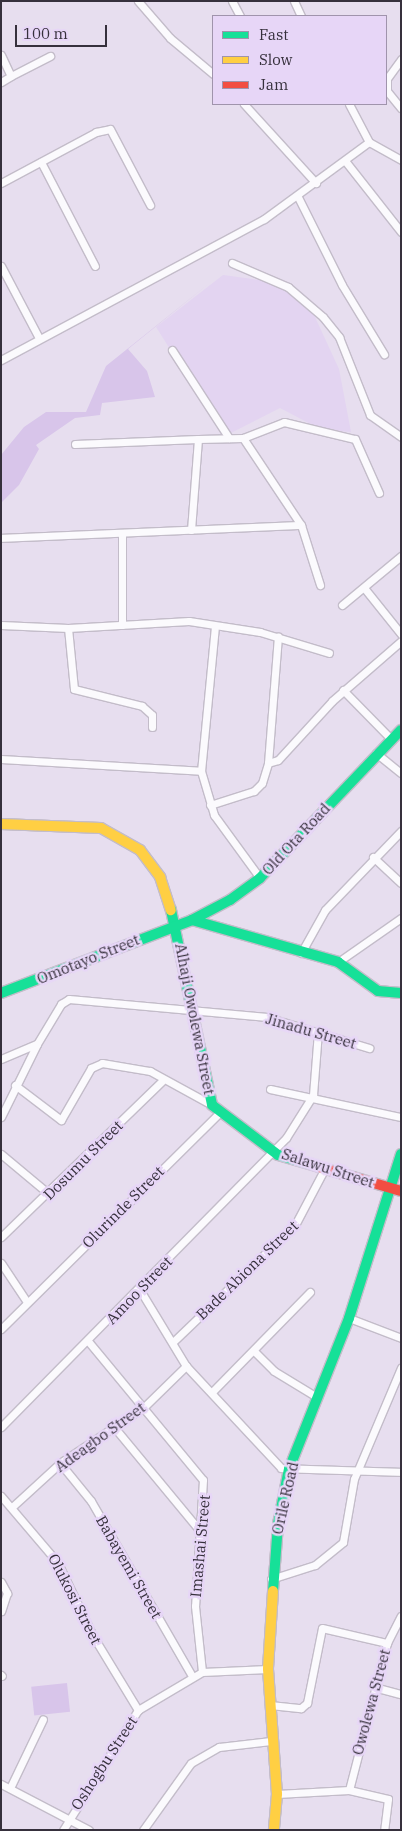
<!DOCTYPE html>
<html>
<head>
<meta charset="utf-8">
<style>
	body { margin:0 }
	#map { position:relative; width:402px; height:1831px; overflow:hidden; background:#e7deef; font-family:"IBM Plex Serif",serif }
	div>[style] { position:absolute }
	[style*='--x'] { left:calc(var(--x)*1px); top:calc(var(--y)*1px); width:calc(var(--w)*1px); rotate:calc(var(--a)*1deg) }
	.built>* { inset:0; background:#e3d4f1 }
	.green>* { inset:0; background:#d8c5ea; transform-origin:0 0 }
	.roads { filter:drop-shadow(1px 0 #c3bcc9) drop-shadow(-1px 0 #c3bcc9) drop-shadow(0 1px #c3bcc9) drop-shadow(0 -1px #c3bcc9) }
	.street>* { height:7px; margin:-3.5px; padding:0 3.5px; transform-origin:3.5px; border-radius:3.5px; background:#fbfafd }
	.fast>* { height:10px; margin:-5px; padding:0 5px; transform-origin:5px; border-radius:5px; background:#16e098 }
	.slow>* { height:10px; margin:-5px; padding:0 5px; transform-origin:5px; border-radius:5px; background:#ffcf43 }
	.jam>* { height:10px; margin:-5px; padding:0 5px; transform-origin:5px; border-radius:5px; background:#f24e42 }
	span { translate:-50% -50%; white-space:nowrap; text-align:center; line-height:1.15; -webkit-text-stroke:5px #e7d6f7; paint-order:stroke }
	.street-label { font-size:15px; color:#36303c }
	.frame { position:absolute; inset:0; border:2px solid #36303c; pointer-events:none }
	.legend { position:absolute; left:212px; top:15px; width:175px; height:90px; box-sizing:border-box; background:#e7d6f7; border:1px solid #a094ac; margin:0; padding:6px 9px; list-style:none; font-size:15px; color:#36303c }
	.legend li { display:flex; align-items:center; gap:10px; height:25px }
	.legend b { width:25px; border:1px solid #a094ac }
	.scale { position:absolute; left:15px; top:25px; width:92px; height:22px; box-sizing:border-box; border:2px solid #36303c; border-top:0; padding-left:6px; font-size:15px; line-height:18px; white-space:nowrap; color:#36303c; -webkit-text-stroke:4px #e7d6f7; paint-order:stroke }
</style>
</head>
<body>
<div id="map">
	<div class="built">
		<div style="clip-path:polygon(223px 275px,288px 284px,315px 317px,339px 369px,351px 432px,322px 430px,280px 408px,225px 436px,156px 327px)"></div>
	</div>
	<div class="green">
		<div style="clip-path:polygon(212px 281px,128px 349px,147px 371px,155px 397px,102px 403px,100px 415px,75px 418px,36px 445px,39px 449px,19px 485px,1px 503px,1px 455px,24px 427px,46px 412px,86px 412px,106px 366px)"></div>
		<div style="left:67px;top:1683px;width:29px;height:36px;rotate:84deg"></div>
	</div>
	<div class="roads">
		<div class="street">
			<div style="--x:138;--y:1;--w:49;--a:49.1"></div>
			<div style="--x:170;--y:38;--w:56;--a:39.9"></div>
			<div style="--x:232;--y:1;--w:17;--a:62"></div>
			<div style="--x:294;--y:1;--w:17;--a:65"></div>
			<div style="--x:1;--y:55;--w:23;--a:65"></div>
			<div style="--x:11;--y:76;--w:12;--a:149"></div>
			<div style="--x:11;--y:76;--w:44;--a:-27.1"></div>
			<div style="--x:386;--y:80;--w:26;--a:-54"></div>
			<div style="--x:387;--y:80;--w:11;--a:90"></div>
			<div style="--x:387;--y:91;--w:22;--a:51"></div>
			<div style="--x:244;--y:104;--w:107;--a:47.7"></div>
			<div style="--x:349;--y:104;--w:43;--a:62.2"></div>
			<div style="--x:369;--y:142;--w:37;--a:29"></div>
			<div style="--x:41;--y:162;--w:117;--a:62.6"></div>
			<div style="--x:346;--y:162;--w:89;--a:51.8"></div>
			<div style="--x:1;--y:183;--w:108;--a:-28.2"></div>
			<div style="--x:96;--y:132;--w:14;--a:-12"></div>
			<div style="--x:110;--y:129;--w:86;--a:62.2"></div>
			<div style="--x:298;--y:197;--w:98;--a:63.4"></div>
			<div style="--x:342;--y:285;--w:81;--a:58.7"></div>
			<div style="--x:232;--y:263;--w:61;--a:23.2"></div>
			<div style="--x:288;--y:287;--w:46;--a:40.6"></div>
			<div style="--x:323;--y:317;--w:26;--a:51"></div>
			<div style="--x:339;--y:337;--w:84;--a:68.3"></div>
			<div style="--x:370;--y:415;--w:38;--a:35"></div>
			<div style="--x:1;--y:266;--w:81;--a:62.2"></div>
			<div style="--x:172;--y:350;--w:105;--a:57.1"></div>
			<div style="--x:1;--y:360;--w:298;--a:-28.2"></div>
			<div style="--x:264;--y:219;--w:130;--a:-36.3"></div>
			<div style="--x:243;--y:438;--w:44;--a:-21.3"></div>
			<div style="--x:284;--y:422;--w:73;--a:13.5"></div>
			<div style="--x:355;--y:439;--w:59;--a:66"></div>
			<div style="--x:75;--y:444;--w:123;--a:-2.3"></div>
			<div style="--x:191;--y:530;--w:91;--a:-85.6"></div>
			<div style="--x:198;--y:439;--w:45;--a:-1.3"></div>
			<div style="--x:243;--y:438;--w:105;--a:56.3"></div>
			<div style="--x:301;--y:525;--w:63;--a:72.4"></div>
			<div style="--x:122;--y:534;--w:91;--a:90"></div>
			<div style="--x:1;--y:538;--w:300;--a:-2.5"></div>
			<div style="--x:365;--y:589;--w:58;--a:51.3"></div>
			<div style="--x:342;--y:605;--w:77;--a:-39.7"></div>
			<div style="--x:1;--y:625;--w:67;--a:2.6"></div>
			<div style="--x:68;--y:628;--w:121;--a:-3.3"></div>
			<div style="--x:189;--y:621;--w:72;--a:8.8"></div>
			<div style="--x:260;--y:632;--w:72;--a:16.9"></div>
			<div style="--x:215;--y:626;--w:146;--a:95.5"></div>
			<div style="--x:201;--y:771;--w:46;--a:73.5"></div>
			<div style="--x:214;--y:815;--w:78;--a:53.9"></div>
			<div style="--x:68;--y:628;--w:61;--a:84.4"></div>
			<div style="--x:74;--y:689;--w:70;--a:14"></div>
			<div style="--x:142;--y:706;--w:13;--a:42"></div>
			<div style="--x:152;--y:715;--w:12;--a:90"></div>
			<div style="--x:343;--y:690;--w:69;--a:45.6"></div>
			<div style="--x:376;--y:753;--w:32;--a:39"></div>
			<div style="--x:1;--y:759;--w:200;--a:3.4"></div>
			<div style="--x:268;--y:763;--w:10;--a:-17"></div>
			<div style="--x:278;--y:760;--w:80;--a:-47.5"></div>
			<div style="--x:332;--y:701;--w:91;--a:-41"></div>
			<div style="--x:210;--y:805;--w:46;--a:-17.7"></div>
			<div style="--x:254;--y:791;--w:11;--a:-45"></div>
			<div style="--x:262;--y:783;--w:21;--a:-73"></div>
			<div style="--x:268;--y:763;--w:127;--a:-85.5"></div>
			<div style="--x:373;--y:857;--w:38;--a:43"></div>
			<div style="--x:301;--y:953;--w:49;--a:-60.8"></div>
			<div style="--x:325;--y:910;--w:110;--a:-46.1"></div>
			<div style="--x:338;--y:962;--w:77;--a:-34.9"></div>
			<div style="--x:1;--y:1059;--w:39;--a:-23"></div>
			<div style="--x:15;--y:1085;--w:58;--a:37.3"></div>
			<div style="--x:61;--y:1120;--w:60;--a:-60"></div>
			<div style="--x:91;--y:1068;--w:12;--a:-24"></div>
			<div style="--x:102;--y:1063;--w:49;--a:9.5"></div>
			<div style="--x:150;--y:1071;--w:71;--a:28.7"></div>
			<div style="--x:270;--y:1089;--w:134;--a:12.1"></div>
			<div style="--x:1;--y:1117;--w:81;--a:-63.7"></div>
			<div style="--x:37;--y:1044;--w:47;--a:-59"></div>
			<div style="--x:61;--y:1004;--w:9;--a:-32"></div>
			<div style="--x:69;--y:999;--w:199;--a:5.2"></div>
			<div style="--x:267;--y:1017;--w:107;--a:16.9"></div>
			<div style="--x:1;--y:1154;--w:62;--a:39.8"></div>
			<div style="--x:1;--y:1237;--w:224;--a:-44.1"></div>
			<div style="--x:1;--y:1263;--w:47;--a:56.3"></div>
			<div style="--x:140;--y:1290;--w:89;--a:58.8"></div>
			<div style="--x:186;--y:1366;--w:139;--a:47"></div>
			<div style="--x:281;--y:1468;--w:120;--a:1.9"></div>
			<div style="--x:349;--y:1318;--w:56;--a:21"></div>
			<div style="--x:1;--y:1329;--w:307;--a:-44.7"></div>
			<div style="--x:175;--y:1340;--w:166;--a:-43.8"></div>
			<div style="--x:295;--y:1225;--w:64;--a:-62.2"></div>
			<div style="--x:88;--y:1341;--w:180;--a:50.4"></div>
			<div style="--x:203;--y:1480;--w:126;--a:93.6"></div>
			<div style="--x:195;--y:1606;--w:66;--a:83.9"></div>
			<div style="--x:254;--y:1351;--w:28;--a:45"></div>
			<div style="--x:274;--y:1371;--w:50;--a:31.2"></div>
			<div style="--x:212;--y:1392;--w:140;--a:-45.6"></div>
			<div style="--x:1;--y:1427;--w:406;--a:-45.4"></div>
			<div style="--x:286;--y:1138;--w:51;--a:-57.9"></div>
			<div style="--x:313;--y:1095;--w:64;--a:-85.5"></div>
			<div style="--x:114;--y:1427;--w:136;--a:50.4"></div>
			<div style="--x:60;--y:1463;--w:49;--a:50.8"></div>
			<div style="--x:91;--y:1501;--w:202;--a:60"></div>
			<div style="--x:1;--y:1496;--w:88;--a:49.6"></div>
			<div style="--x:58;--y:1563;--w:81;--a:64.4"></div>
			<div style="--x:93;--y:1636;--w:87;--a:58.7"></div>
			<div style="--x:12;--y:1507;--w:65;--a:-42.5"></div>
			<div style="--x:60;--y:1463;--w:101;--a:-33.7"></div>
			<div style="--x:144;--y:1407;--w:59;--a:-44.3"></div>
			<div style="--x:271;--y:1579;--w:46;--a:-17.7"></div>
			<div style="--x:315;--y:1565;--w:36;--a:-39"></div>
			<div style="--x:343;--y:1542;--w:64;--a:-80.1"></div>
			<div style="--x:354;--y:1479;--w:121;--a:-67.1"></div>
			<div style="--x:1;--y:1582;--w:13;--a:61"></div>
			<div style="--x:7;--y:1593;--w:19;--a:108"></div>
			<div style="--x:1;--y:1675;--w:1;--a:45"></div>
			<div style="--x:374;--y:1687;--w:28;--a:15"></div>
			<div style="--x:270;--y:1705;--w:31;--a:6"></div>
			<div style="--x:301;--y:1708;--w:8;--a:-40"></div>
			<div style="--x:307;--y:1703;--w:76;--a:-78.7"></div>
			<div style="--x:322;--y:1628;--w:67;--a:13"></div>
			<div style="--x:1;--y:1784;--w:99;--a:27.6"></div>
			<div style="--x:10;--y:1788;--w:76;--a:-64.4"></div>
			<div style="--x:349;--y:1790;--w:152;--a:-75.5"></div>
			<div style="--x:387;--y:1643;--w:30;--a:-63"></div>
			<div style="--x:277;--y:1794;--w:72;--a:-3.2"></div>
			<div style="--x:349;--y:1790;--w:40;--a:13"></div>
			<div style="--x:388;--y:1799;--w:31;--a:97"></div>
			<div style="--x:63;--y:1830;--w:142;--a:-58"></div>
			<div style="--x:138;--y:1710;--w:74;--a:-30.7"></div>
			<div style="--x:202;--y:1672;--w:66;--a:-2.6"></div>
			<div style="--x:143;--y:1830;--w:82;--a:-54.4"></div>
			<div style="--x:191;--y:1763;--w:32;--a:-30"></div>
			<div style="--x:219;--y:1747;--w:52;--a:-6.6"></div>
		</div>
		<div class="fast">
			<div style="--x:171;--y:910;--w:199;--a:78.1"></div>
			<div style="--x:212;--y:1105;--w:83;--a:37.1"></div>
			<div style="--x:278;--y:1155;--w:43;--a:16.3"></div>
			<div style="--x:192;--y:920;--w:152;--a:16"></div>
			<div style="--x:338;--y:962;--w:49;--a:35.9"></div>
			<div style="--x:378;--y:991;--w:23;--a:5"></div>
			<div style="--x:1;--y:993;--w:204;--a:-20.9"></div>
			<div style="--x:192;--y:920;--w:43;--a:-27.8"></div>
			<div style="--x:230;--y:900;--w:37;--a:-36"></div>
			<div style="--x:260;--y:878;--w:204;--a:-46.4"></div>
			<div style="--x:273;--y:1591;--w:67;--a:-85.7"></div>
			<div style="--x:278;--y:1524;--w:56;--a:-78.7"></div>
			<div style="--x:289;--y:1469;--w:162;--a:-68.3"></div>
			<div style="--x:349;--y:1318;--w:172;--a:-72.4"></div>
		</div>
		<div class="slow">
			<div style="--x:1;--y:824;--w:100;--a:2.3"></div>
			<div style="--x:101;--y:828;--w:45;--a:29.4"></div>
			<div style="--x:140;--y:850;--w:34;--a:53"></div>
			<div style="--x:160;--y:877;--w:35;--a:72"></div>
			<div style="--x:273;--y:1591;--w:78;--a:93.7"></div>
			<div style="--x:268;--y:1669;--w:125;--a:85.9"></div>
			<div style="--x:277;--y:1794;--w:36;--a:95"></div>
		</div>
		<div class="jam">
			<div style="--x:319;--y:1167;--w:85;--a:16.3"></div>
		</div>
	</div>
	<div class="street-label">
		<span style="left:296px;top:839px;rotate:-47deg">Old Ota Road</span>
		<span style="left:88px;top:959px;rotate:-22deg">Omotayo Street</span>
		<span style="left:195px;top:1019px;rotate:79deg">Alhaji Owolewa Street</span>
		<span style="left:311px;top:1031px;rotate:16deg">Jinadu Street</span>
		<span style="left:83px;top:1160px;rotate:-45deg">Dosumu Street</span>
		<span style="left:328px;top:1168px;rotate:18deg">Salawu Street</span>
		<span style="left:123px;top:1207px;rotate:-45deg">Olurinde Street</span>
		<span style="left:247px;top:1270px;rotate:-44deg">Bade Abiona Street</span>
		<span style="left:139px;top:1290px;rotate:-46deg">Amoo Street</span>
		<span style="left:100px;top:1437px;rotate:-36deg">Adeagbo Street</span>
		<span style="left:285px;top:1498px;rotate:-77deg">Orile Road</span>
		<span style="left:200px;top:1546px;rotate:-85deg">Imashai Street</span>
		<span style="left:129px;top:1567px;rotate:60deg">Babayemi Street</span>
		<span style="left:75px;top:1599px;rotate:63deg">Olukosi Street</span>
		<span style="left:371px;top:1702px;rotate:-75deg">Owolewa Street</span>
		<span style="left:104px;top:1763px;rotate:-57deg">Oshogbu Street</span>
	</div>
	<div class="frame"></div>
	<ul class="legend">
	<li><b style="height:6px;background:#16e098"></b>Fast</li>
	<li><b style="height:6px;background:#ffcf43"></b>Slow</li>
	<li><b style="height:6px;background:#f24e42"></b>Jam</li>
	</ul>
	<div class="scale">100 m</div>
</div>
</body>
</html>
